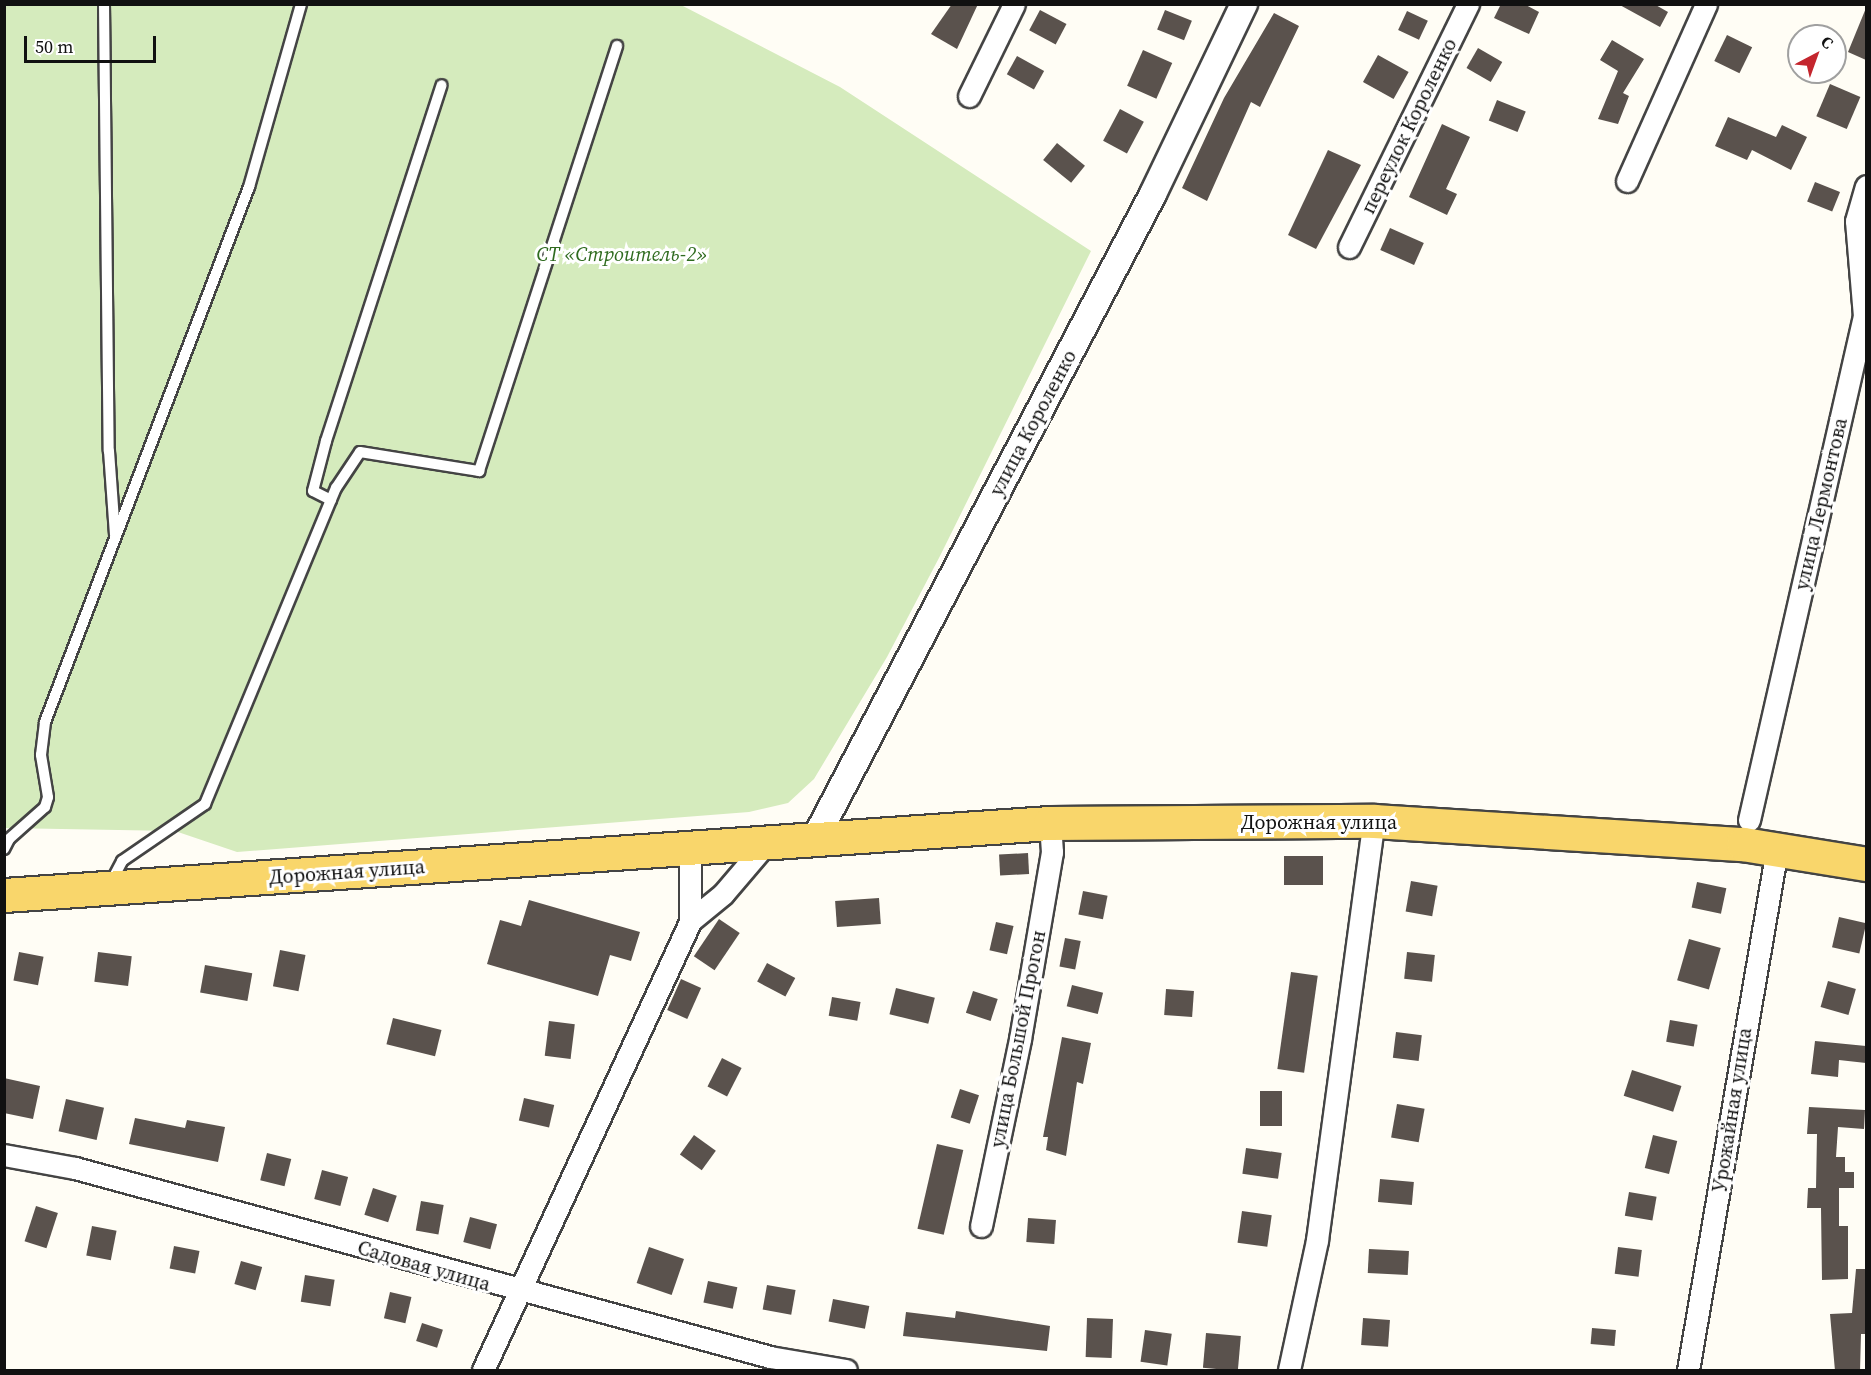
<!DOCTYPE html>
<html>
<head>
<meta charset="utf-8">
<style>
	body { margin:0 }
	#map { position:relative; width:1871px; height:1375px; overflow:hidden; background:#fffdf5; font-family:"Source Serif 4",serif }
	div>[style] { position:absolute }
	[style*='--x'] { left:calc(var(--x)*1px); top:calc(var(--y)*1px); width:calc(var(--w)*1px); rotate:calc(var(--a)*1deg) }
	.green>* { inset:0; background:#d5ebbd }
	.building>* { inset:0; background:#5a524d; transform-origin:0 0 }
	.roads { filter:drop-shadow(2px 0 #444) drop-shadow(-2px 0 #444) drop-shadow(0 2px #444) drop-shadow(0 -2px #444) }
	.service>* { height:10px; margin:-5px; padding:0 5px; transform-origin:5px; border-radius:5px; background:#fff }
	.minor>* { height:21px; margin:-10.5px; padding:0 10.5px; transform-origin:10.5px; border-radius:10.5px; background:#fff }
	.tertiary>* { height:26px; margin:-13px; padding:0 13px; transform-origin:13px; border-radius:13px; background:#fff }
	.primary>* { height:33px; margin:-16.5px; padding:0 16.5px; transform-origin:16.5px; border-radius:16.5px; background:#f9d66b }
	span { translate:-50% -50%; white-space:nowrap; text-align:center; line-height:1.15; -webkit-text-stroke:6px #fff; paint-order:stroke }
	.street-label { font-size:20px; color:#111 }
	.park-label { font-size:20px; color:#2f6b1f; font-style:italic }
	.frame { position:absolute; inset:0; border:6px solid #111; pointer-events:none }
	.north { position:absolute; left:1787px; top:24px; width:60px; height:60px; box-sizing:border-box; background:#fff; border:2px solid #a0a0a0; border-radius:50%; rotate:41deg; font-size:16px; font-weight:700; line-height:24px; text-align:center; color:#111 }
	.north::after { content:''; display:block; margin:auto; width:21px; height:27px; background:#c4262e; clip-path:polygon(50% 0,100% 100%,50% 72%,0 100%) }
	.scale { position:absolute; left:24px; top:36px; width:132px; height:27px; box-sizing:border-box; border:3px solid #111; border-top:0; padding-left:8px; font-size:18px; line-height:21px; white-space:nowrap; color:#111; -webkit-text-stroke:4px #fff; paint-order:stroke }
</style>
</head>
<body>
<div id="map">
	<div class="green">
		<div style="clip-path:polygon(5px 5px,681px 5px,840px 87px,1091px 251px,940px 556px,887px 657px,814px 779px,788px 803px,749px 812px,237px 852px,175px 831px,5px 828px)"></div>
	</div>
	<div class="building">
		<div style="clip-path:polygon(952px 4px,978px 4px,957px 49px,931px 34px)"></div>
		<div style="clip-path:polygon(1501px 4px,1524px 4px,1539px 12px,1529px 34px,1494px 18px)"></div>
		<div style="clip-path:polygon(1618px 4px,1654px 4px,1668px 12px,1660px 27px)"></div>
		<div style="clip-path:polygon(1866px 8px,1866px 60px,1848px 52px)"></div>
		<div style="left:1040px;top:10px;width:30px;height:23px;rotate:28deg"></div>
		<div style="left:1165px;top:10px;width:29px;height:21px;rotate:22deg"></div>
		<div style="left:1407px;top:11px;width:23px;height:21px;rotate:25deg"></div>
		<div style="clip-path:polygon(1274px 13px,1299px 26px,1260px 107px,1251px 102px,1207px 201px,1182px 188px,1224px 98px)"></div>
		<div style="left:1727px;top:35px;width:28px;height:29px;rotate:26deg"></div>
		<div style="clip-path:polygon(1612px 40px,1644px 59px,1623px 93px,1629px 96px,1618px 124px,1598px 119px,1618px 71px,1600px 60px)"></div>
		<div style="left:1478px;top:48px;width:28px;height:23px;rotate:30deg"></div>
		<div style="left:1143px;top:50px;width:32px;height:39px;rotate:24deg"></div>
		<div style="left:1378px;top:55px;width:35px;height:31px;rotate:29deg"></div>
		<div style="left:1017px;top:56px;width:31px;height:21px;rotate:29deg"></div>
		<div style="left:1830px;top:84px;width:33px;height:35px;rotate:23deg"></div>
		<div style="left:1497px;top:100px;width:31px;height:22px;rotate:22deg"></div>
		<div style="left:1120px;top:109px;width:27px;height:36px;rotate:28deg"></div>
		<div style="clip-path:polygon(1728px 117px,1776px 137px,1782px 125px,1807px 137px,1791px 170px,1752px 150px,1747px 160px,1715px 146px)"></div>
		<div style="clip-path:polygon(1442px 124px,1470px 137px,1446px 189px,1457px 194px,1447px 215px,1409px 197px)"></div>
		<div style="left:1057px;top:143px;width:36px;height:22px;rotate:39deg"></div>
		<div style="clip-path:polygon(1328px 150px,1361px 165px,1316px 249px,1288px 235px)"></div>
		<div style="left:1815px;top:182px;width:27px;height:21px;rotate:22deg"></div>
		<div style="left:1390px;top:228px;width:37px;height:24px;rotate:24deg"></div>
		<div style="left:1028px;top:853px;width:21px;height:29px;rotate:87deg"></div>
		<div style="left:1284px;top:856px;width:39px;height:29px"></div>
		<div style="left:1411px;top:881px;width:27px;height:31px;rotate:10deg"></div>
		<div style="left:1697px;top:882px;width:30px;height:26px;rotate:12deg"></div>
		<div style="left:1083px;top:891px;width:25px;height:24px;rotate:11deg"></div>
		<div style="left:879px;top:898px;width:26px;height:44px;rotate:86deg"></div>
		<div style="clip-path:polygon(529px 900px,640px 932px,631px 961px,610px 955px,598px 996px,487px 964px,500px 920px,521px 926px)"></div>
		<div style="left:1839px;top:917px;width:28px;height:31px;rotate:13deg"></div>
		<div style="left:719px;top:919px;width:25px;height:45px;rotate:34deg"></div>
		<div style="left:996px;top:922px;width:18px;height:29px;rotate:13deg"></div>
		<div style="left:1065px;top:938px;width:16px;height:29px;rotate:11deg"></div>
		<div style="left:1689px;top:939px;width:33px;height:43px;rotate:16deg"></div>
		<div style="left:280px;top:950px;width:26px;height:37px;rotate:11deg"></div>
		<div style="left:19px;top:952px;width:25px;height:29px;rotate:11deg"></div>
		<div style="left:98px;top:952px;width:34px;height:30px;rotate:7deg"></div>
		<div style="left:1407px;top:952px;width:28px;height:27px;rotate:6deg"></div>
		<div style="left:767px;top:963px;width:32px;height:21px;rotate:28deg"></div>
		<div style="left:205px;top:965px;width:48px;height:28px;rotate:10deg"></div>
		<div style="left:1291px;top:972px;width:27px;height:98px;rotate:8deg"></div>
		<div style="left:681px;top:979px;width:22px;height:34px;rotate:24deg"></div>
		<div style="left:1828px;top:981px;width:29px;height:27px;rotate:16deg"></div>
		<div style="left:1072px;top:985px;width:32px;height:22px;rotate:14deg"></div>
		<div style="left:896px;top:988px;width:40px;height:27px;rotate:14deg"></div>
		<div style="left:1166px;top:989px;width:28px;height:26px;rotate:4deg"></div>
		<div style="left:973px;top:991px;width:26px;height:23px;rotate:18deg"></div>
		<div style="left:832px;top:997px;width:29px;height:19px;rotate:10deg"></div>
		<div style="left:393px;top:1018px;width:50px;height:27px;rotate:14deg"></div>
		<div style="left:1670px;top:1020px;width:28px;height:22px;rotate:10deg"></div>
		<div style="left:549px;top:1021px;width:26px;height:35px;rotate:7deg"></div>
		<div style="left:1396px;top:1032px;width:26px;height:26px;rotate:7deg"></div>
		<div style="clip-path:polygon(1062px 1037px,1091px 1043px,1083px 1084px,1077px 1082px,1066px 1156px,1046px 1150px,1048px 1137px,1043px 1137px)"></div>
		<div style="clip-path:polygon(1815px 1041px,1866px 1046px,1866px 1063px,1839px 1060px,1838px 1077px,1811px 1074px)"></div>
		<div style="left:722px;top:1058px;width:22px;height:32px;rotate:27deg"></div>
		<div style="left:1632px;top:1070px;width:52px;height:27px;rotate:18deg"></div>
		<div style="clip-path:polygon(4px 1078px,40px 1086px,33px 1119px,4px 1113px)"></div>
		<div style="left:960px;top:1089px;width:20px;height:30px;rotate:18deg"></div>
		<div style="left:1260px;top:1091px;width:22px;height:35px"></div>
		<div style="left:524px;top:1098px;width:31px;height:23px;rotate:13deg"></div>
		<div style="left:66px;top:1099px;width:39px;height:33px;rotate:13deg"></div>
		<div style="left:1397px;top:1104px;width:28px;height:34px;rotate:10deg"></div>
		<div style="clip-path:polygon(1809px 1107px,1865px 1110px,1864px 1129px,1838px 1127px,1836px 1157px,1845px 1157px,1845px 1172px,1854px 1172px,1854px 1188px,1839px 1188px,1839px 1226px,1848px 1226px,1848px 1279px,1822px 1280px,1821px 1208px,1807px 1208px,1808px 1188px,1816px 1188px,1817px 1134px,1807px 1134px)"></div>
		<div style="clip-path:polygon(135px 1118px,185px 1128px,187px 1120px,225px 1127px,218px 1162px,129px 1144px)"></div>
		<div style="left:694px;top:1135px;width:27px;height:24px;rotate:36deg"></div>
		<div style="left:1653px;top:1135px;width:25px;height:34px;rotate:14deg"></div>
		<div style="left:937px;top:1144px;width:27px;height:87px;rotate:13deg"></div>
		<div style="left:1246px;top:1148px;width:36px;height:26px;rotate:8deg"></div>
		<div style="left:267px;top:1153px;width:25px;height:28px;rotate:14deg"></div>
		<div style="left:322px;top:1170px;width:27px;height:30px;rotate:15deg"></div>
		<div style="left:1380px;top:1179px;width:34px;height:23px;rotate:5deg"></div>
		<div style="left:373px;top:1188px;width:25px;height:28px;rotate:18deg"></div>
		<div style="left:1629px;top:1192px;width:28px;height:24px;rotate:10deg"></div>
		<div style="left:421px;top:1201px;width:23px;height:30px;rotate:10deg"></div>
		<div style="left:36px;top:1206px;width:23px;height:37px;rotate:18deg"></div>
		<div style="left:1242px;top:1211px;width:30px;height:32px;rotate:8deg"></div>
		<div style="left:470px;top:1217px;width:28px;height:26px;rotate:15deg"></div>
		<div style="left:1028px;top:1218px;width:28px;height:24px;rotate:4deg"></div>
		<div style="left:92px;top:1226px;width:25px;height:30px;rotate:11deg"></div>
		<div style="left:174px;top:1246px;width:26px;height:23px;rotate:11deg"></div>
		<div style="left:649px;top:1247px;width:37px;height:38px;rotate:19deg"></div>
		<div style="left:1618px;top:1247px;width:24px;height:27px;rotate:7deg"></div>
		<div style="left:1369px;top:1249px;width:40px;height:24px;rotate:3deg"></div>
		<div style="left:241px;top:1261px;width:22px;height:24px;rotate:16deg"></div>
		<div style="clip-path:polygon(1856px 1269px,1866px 1269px,1866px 1334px,1861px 1334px,1860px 1371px,1835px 1371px,1830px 1314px,1852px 1313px)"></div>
		<div style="left:305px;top:1275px;width:30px;height:27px;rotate:9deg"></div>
		<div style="left:708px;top:1281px;width:30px;height:22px;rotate:12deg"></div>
		<div style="left:767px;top:1285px;width:29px;height:25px;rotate:10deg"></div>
		<div style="left:390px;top:1292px;width:22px;height:27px;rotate:13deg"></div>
		<div style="left:833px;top:1299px;width:37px;height:23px;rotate:11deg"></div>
		<div style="clip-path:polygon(956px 1311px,1050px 1326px,1047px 1351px,903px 1336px,906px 1312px,955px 1318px)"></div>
		<div style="left:1087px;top:1318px;width:26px;height:39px;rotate:2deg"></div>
		<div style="left:1363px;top:1318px;width:27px;height:27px;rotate:4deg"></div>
		<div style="left:422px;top:1323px;width:22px;height:19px;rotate:18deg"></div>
		<div style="left:1592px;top:1328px;width:24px;height:16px;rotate:5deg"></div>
		<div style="left:1145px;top:1330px;width:27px;height:32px;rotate:8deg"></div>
		<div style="left:1206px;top:1333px;width:35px;height:35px;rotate:5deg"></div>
	</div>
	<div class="roads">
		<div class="service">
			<div style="--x:104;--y:4;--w:447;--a:89.4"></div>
			<div style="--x:109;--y:451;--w:84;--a:85.9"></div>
			<div style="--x:331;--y:500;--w:20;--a:-153"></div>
			<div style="--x:313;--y:491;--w:52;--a:-75.4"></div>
			<div style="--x:326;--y:441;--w:374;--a:-72"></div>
			<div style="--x:4;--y:849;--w:11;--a:-63"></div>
			<div style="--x:9;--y:839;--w:48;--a:-41.6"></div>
			<div style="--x:45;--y:807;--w:10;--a:-73"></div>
			<div style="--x:48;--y:797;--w:43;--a:-99.5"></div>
			<div style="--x:41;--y:755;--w:33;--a:-83"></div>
			<div style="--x:45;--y:722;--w:573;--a:-69.13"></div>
			<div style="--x:249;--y:187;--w:190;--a:-74.1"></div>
			<div style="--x:111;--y:882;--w:24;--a:-62"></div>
			<div style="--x:122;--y:861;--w:101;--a:-34.5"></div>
			<div style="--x:205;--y:804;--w:342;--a:-67.5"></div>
			<div style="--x:336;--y:488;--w:43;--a:-56.3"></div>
			<div style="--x:360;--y:452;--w:121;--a:9.1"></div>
			<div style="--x:479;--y:471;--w:447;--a:-72"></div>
		</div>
		<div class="minor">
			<div style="--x:969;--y:96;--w:102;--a:-63.9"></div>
			<div style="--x:1627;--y:181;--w:194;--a:-65.9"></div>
			<div style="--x:1349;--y:247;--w:271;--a:-63.9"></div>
			<div style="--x:1749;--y:820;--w:517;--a:-77.15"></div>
			<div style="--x:1864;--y:316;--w:95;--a:-94.8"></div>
			<div style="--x:1856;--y:221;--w:36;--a:-74"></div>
			<div style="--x:690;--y:921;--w:43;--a:-39.3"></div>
			<div style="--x:723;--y:894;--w:71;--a:-49.6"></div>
			<div style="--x:4;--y:1155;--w:72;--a:10.4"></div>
			<div style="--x:75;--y:1168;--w:720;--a:15.21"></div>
			<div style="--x:770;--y:1357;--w:77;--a:9.7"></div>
			<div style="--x:981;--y:1226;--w:191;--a:-78.2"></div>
			<div style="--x:1020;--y:1039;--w:190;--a:-80.3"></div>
			<div style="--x:1052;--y:852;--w:29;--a:-94"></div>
			<div style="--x:483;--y:1370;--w:494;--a:-65.2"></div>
			<div style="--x:690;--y:921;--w:75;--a:-90"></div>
			<div style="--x:1289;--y:1370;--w:133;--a:-77.8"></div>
			<div style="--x:1317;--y:1240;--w:423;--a:-82.3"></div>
			<div style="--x:1688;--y:1370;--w:529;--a:-80.31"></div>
		</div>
		<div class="tertiary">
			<div style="--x:816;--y:837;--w:726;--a:-62.34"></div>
			<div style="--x:1153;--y:194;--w:211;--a:-64.4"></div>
		</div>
		<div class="primary">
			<div style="--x:4;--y:895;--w:1048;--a:-3.94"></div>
			<div style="--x:1050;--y:823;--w:324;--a:-0.4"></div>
			<div style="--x:1374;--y:821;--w:370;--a:3.6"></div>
			<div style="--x:1743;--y:844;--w:125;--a:9.2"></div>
		</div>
	</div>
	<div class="street-label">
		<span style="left:1409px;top:126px;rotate:-64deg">переулок Короленко</span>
		<span style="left:1033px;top:423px;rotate:-62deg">улица Короленко</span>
		<span style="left:1821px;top:504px;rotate:-77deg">улица Лермонтова</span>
		<span style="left:1319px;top:822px">Дорожная улица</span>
		<span style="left:347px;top:872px;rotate:-4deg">Дорожная улица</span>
		<span style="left:1018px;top:1039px;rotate:-79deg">улица Большой Прогон</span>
		<span style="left:1732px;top:1110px;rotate:-81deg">Урожайная улица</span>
		<span style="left:424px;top:1266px;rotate:16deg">Садовая улица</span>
	</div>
	<div class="park-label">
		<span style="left:622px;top:254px">СТ «Строитель-2»</span>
	</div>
	<div class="frame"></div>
	<div class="north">С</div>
	<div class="scale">50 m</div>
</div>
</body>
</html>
